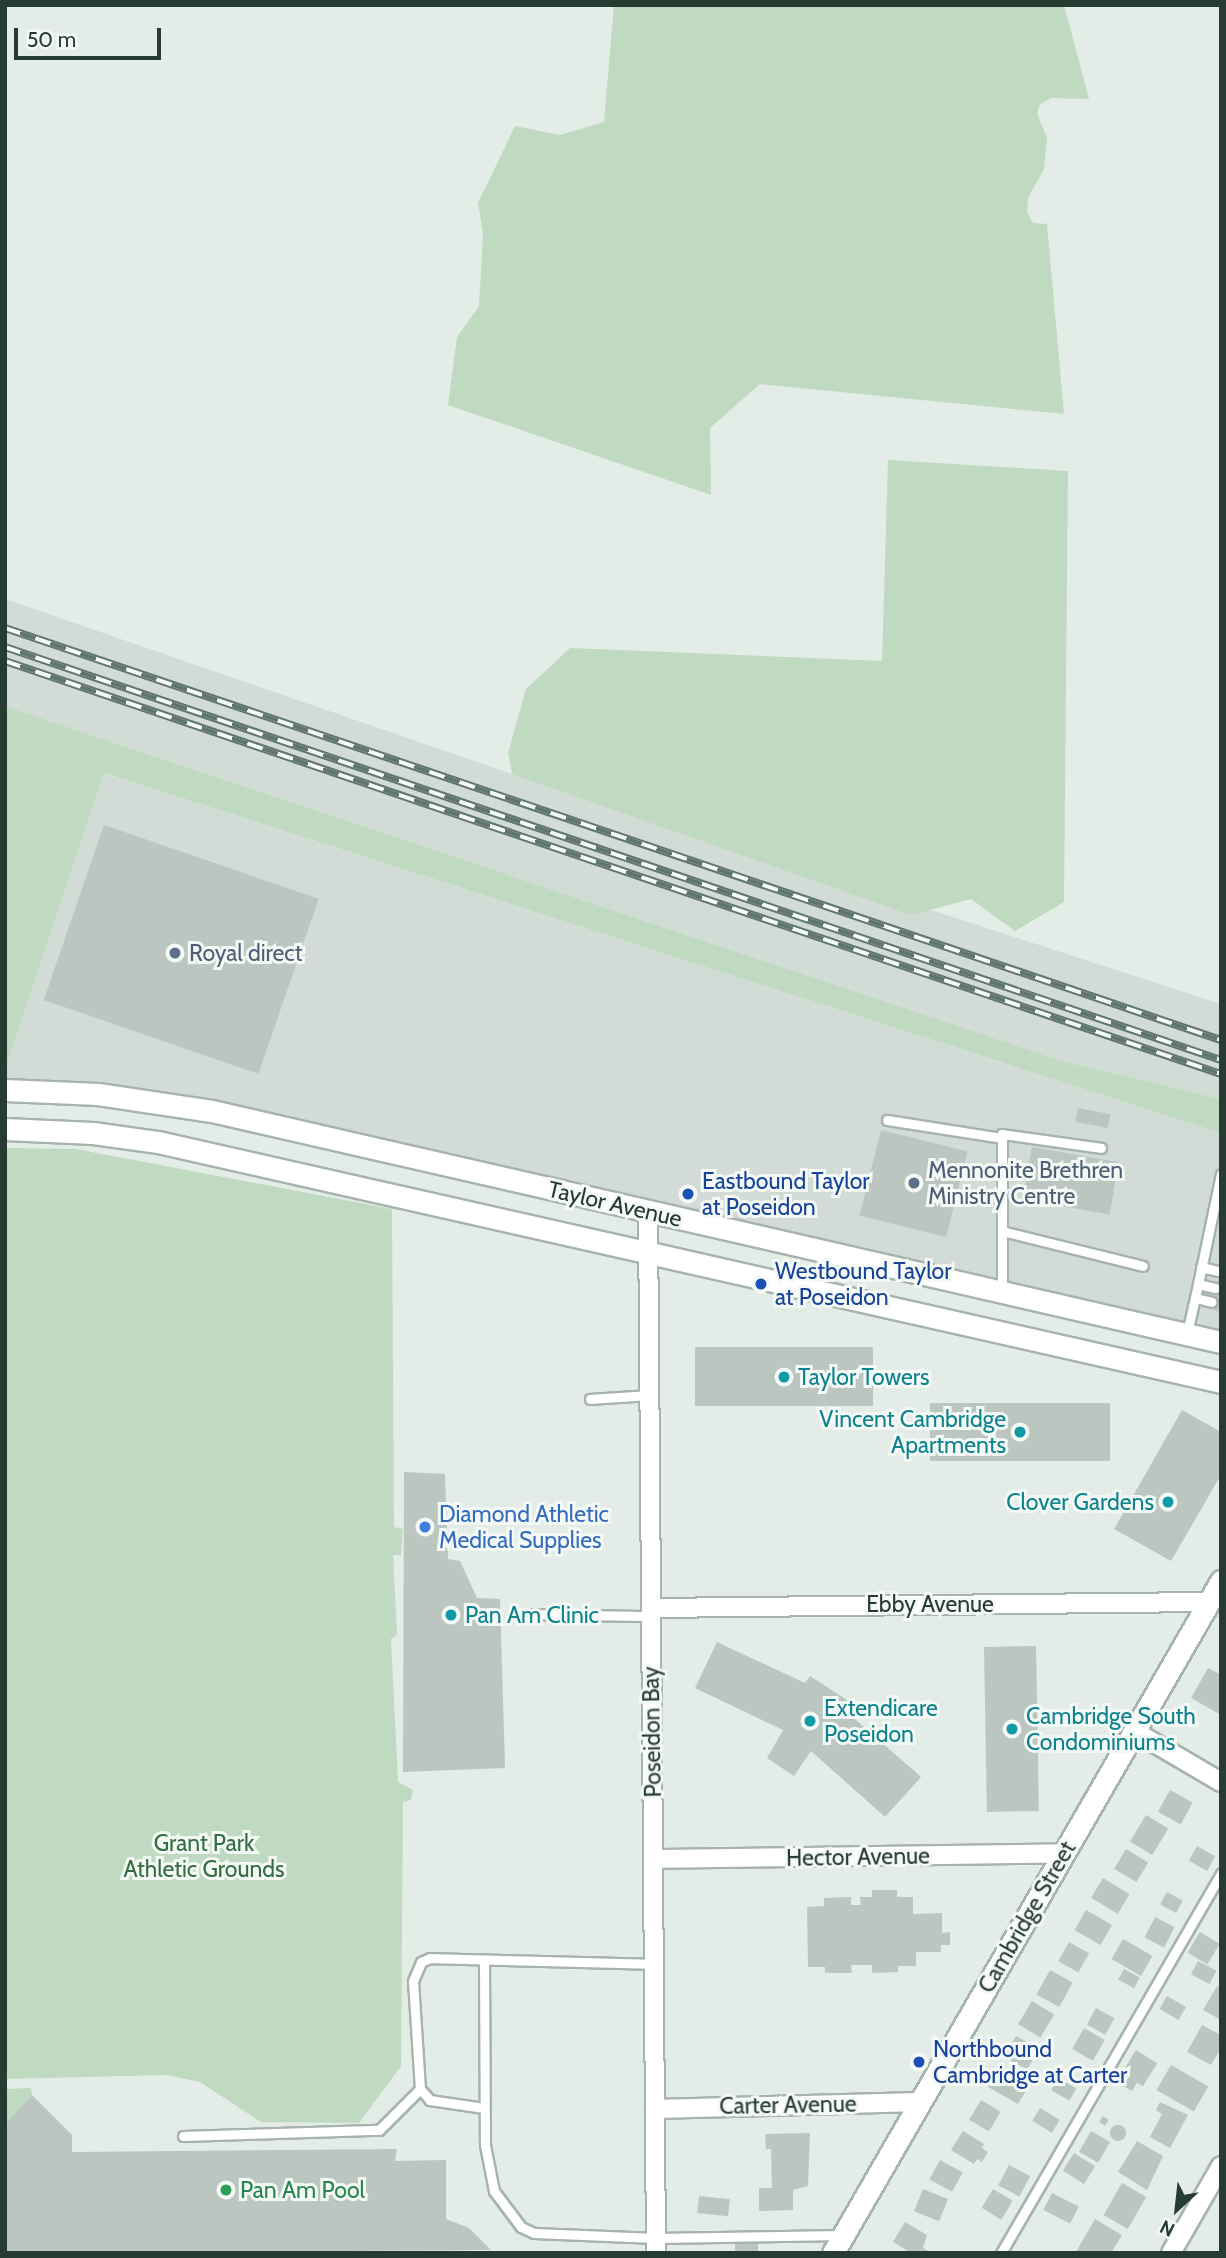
<!DOCTYPE html>
<html>
<head>
<meta charset="utf-8">
<style>
	body { margin:0 }
	#map { position:relative; width:1226px; height:2258px; overflow:hidden; background:#e4ece7; font-family:Cabin,sans-serif }
	div>[style] { position:absolute }
	[style*='--x'] { left:calc(var(--x)*1px); top:calc(var(--y)*1px); width:calc(var(--w)*1px); rotate:calc(var(--a)*1deg) }
	.built>* { inset:0; background:#d2dbd5 }
	.green>* { inset:0; background:#c0dac1 }
	.building>* { inset:0; background:#bac6bf; transform-origin:0 0 }
	.round { border-radius:50% }
	.roads { filter:drop-shadow(2px 0 #a7b3ad) drop-shadow(-2px 0 #a7b3ad) drop-shadow(0 2px #a7b3ad) drop-shadow(0 -2px #a7b3ad) }
	.lane>* { height:9px; margin:-4.5px; padding:0 4.5px; transform-origin:4.5px; border-radius:4.5px; background:#fff }
	.street>* { height:18px; margin:-9px; padding:0 9px; transform-origin:9px; border-radius:9px; background:#fff }
	.secondary>* { height:21px; margin:-10.5px; padding:0 10.5px; transform-origin:10.5px; border-radius:10.5px; background:#fff }
	.rail>* { height:8px; margin-top:-4px; transform-origin:0; background:repeating-linear-gradient(90deg,#f4f9f5 0 16px,#60766c 0 32px); box-sizing:border-box; border-block:2px solid #60766c }
	.dots>* { width:19px; height:19px; translate:-50% -50%; box-sizing:border-box; border:4px solid #f4f9f5; border-radius:50% }
	span { translate:-50% -50%; white-space:nowrap; text-align:center; line-height:1.15; -webkit-text-stroke:6px #f4f9f5; paint-order:stroke }
	.service-label { font-size:23px; color:#4e5e75 }
	.left { translate:0 -50%; text-align:left }
	.transit-label { font-size:23px; color:#164399 }
	.street-label { font-size:23px; color:#263b31 }
	.culture-label { font-size:23px; color:#0d838f }
	.right { translate:-100% -50%; text-align:right }
	.shop-label { font-size:23px; color:#366cbe }
	.park-label { font-size:23px; color:#346d3f }
	.leisure-label { font-size:23px; color:#27864d }
	.frame { position:absolute; inset:0; border:7px solid #263b31; pointer-events:none }
	.north { position:absolute; left:1142px; top:2174px; width:70px; height:70px; -webkit-text-stroke:5px #f4f9f5; paint-order:stroke; rotate:207deg; font-size:19px; font-weight:700; line-height:28px; text-align:center; color:#263b31 }
	.north::after { content:''; display:block; margin:auto; width:24px; height:32px; background:#263b31; clip-path:polygon(50% 0,100% 100%,50% 72%,0 100%) }
	.scale { position:absolute; left:14px; top:28px; width:147px; height:32px; box-sizing:border-box; border:4px solid #263b31; border-top:0; padding-left:9px; font-size:21px; line-height:24px; white-space:nowrap; color:#263b31; -webkit-text-stroke:5px #f4f9f5; paint-order:stroke }
</style>
</head>
<body>
<div id="map">
	<div class="built">
		<div style="clip-path:polygon(5px 599px,512px 774px,1221px 1004px,1221px 1099px,1062px 1061px,5px 706px)"></div>
		<div style="clip-path:polygon(103px 773px,1221px 1133px,1221px 1342px,337px 1139px,5px 1090px,5px 1070px)"></div>
	</div>
	<div class="green">
		<div style="clip-path:polygon(614px 5px,1064px 5px,1089px 99px,1051px 98px,1040px 104px,1037px 113px,1047px 138px,1044px 169px,1028px 198px,1027px 212px,1033px 223px,1047px 224px,1064px 414px,760px 384px,710px 428px,711px 495px,448px 405px,457px 337px,479px 306px,483px 234px,478px 203px,515px 126px,560px 135px,604px 122px)"></div>
		<div style="clip-path:polygon(888px 460px,1068px 471px,1064px 902px,1015px 931px,971px 899px,911px 915px,512px 774px,508px 753px,526px 689px,570px 648px,882px 661px)"></div>
		<div style="clip-path:polygon(5px 706px,1062px 1061px,1221px 1099px,1221px 1133px,104px 773px,5px 1070px)"></div>
		<div style="clip-path:polygon(5px 1148px,76px 1149px,392px 1209px,394px 1527px,403px 1529px,401px 1555px,393px 1555px,397px 1635px,391px 1639px,398px 1782px,413px 1790px,411px 1800px,403px 1802px,401px 2066px,359px 2123px,261px 2122px,200px 2082px,166px 2075px,5px 2079px)"></div>
		<div style="clip-path:polygon(31px 2088px,32px 2095px,5px 2124px,5px 2089px)"></div>
	</div>
	<div class="building">
		<div style="left:104px;top:825px;width:227px;height:185px;rotate:19deg"></div>
		<div style="left:1078px;top:1108px;width:33px;height:14px;rotate:11deg"></div>
		<div style="left:881px;top:1130px;width:89px;height:88px;rotate:14deg"></div>
		<div style="left:1032px;top:1147px;width:88px;height:53px;rotate:10deg"></div>
		<div style="clip-path:polygon(1220px 1270px,1221px 1270px,1221px 1312px,1211px 1309px)"></div>
		<div style="left:695px;top:1347px;width:178px;height:59px"></div>
		<div style="left:930px;top:1403px;width:180px;height:58px"></div>
		<div style="clip-path:polygon(1182px 1410px,1221px 1432px,1221px 1475px,1171px 1561px,1114px 1529px)"></div>
		<div style="clip-path:polygon(404px 1472px,445px 1474px,448px 1559px,460px 1561px,477px 1598px,500px 1599px,505px 1768px,403px 1772px)"></div>
		<div style="clip-path:polygon(717px 1642px,805px 1683px,810px 1676px,853px 1704px,847px 1712px,921px 1777px,885px 1817px,811px 1751px,794px 1776px,767px 1758px,783px 1730px,695px 1688px)"></div>
		<div style="left:1036px;top:1646px;width:165px;height:52px;rotate:89deg"></div>
		<div style="clip-path:polygon(1208px 1668px,1221px 1675px,1221px 1715px,1191px 1698px)"></div>
		<div style="left:1170px;top:1790px;width:26px;height:25px;rotate:29deg"></div>
		<div style="left:1146px;top:1815px;width:26px;height:31px;rotate:31deg"></div>
		<div style="left:1197px;top:1846px;width:21px;height:17px;rotate:29deg"></div>
		<div style="left:1126px;top:1849px;width:26px;height:23px;rotate:31deg"></div>
		<div style="left:1103px;top:1878px;width:31px;height:23px;rotate:31deg"></div>
		<div style="clip-path:polygon(872px 1890px,897px 1890px,897px 1897px,913px 1897px,913px 1914px,942px 1913px,942px 1933px,950px 1932px,950px 1945px,941px 1945px,941px 1952px,916px 1952px,916px 1966px,898px 1966px,898px 1972px,872px 1973px,872px 1965px,851px 1965px,852px 1973px,825px 1973px,825px 1967px,808px 1967px,807px 1907px,824px 1906px,824px 1898px,851px 1897px,851px 1905px,861px 1905px,860px 1897px,872px 1897px)"></div>
		<div style="left:1167px;top:1892px;width:18px;height:14px;rotate:29deg"></div>
		<div style="left:1086px;top:1910px;width:30px;height:23px;rotate:30deg"></div>
		<div style="left:1155px;top:1917px;width:22px;height:23px;rotate:27deg"></div>
		<div style="left:1200px;top:1932px;width:23px;height:24px;rotate:31deg"></div>
		<div style="left:1123px;top:1939px;width:34px;height:23px;rotate:30deg"></div>
		<div style="left:1069px;top:1942px;width:23px;height:22px;rotate:29deg"></div>
		<div style="left:1198px;top:1961px;width:21px;height:15px;rotate:28deg"></div>
		<div style="left:1124px;top:1969px;width:18px;height:12px;rotate:29deg"></div>
		<div style="left:1050px;top:1970px;width:26px;height:28px;rotate:29deg"></div>
		<div style="clip-path:polygon(1217px 1986px,1221px 1988px,1221px 2020px,1203px 2010px)"></div>
		<div style="left:1167px;top:1996px;width:22px;height:15px;rotate:30deg"></div>
		<div style="left:1032px;top:2001px;width:26px;height:27px;rotate:31deg"></div>
		<div style="left:1096px;top:2008px;width:21px;height:19px;rotate:29deg"></div>
		<div style="clip-path:polygon(1202px 2025px,1221px 2035px,1221px 2048px,1211px 2065px,1187px 2052px)"></div>
		<div style="left:1084px;top:2028px;width:24px;height:24px;rotate:30deg"></div>
		<div style="left:1016px;top:2036px;width:26px;height:24px;rotate:29deg"></div>
		<div style="left:1136px;top:2050px;width:25px;height:27px;rotate:32deg"></div>
		<div style="left:1171px;top:2065px;width:43px;height:29px;rotate:30deg"></div>
		<div style="clip-path:polygon(999px 2068px,1020px 2081px,1017px 2086px,1026px 2091px,1018px 2104px,988px 2087px)"></div>
		<div style="clip-path:polygon(1129px 2077px,1137px 2083px,1132px 2091px,1123px 2086px)"></div>
		<div style="left:1058px;top:2078px;width:21px;height:14px;rotate:29deg"></div>
		<div style="clip-path:polygon(32px 2095px,72px 2135px,72px 2152px,397px 2149px,395px 2161px,446px 2160px,446px 2219px,469px 2228px,491px 2250px,5px 2253px,5px 2124px)"></div>
		<div style="left:981px;top:2100px;width:23px;height:23px;rotate:31deg"></div>
		<div style="clip-path:polygon(1160px 2102px,1188px 2115px,1170px 2148px,1150px 2137px,1162px 2114px,1156px 2110px)"></div>
		<div style="left:1040px;top:2108px;width:23px;height:15px;rotate:31deg"></div>
		<div style="left:1103px;top:2116px;width:7px;height:7px;rotate:34deg"></div>
		<div class="round" style="left:1110px;top:2125px;width:16px;height:16px"></div>
		<div style="clip-path:polygon(963px 2131px,984px 2144px,982px 2148px,988px 2152px,982px 2162px,977px 2159px,974px 2164px,951px 2150px)"></div>
		<div style="left:1091px;top:2131px;width:22px;height:24px;rotate:30deg"></div>
		<div style="clip-path:polygon(810px 2133px,808px 2186px,793px 2190px,793px 2210px,759px 2211px,759px 2188px,772px 2188px,771px 2149px,766px 2149px,765px 2134px)"></div>
		<div style="clip-path:polygon(1137px 2141px,1163px 2156px,1147px 2190px,1118px 2172px)"></div>
		<div style="left:1074px;top:2153px;width:25px;height:21px;rotate:32deg"></div>
		<div style="left:940px;top:2160px;width:26px;height:22px;rotate:29deg"></div>
		<div style="left:1009px;top:2165px;width:24px;height:23px;rotate:28deg"></div>
		<div style="left:1122px;top:2183px;width:28px;height:37px;rotate:30deg"></div>
		<div style="left:923px;top:2189px;width:27px;height:24px;rotate:22deg"></div>
		<div style="left:993px;top:2189px;width:23px;height:22px;rotate:31deg"></div>
		<div style="left:1052px;top:2193px;width:30px;height:19px;rotate:27deg"></div>
		<div style="left:699px;top:2196px;width:31px;height:17px;rotate:6deg"></div>
		<div style="clip-path:polygon(1095px 2219px,1122px 2235px,1111px 2253px,1076px 2252px)"></div>
		<div style="clip-path:polygon(905px 2222px,927px 2235px,923px 2248px,932px 2253px,911px 2253px,893px 2242px)"></div>
		<div style="left:735px;top:2239px;width:23px;height:14px"></div>
	</div>
	<div class="roads">
		<div class="lane">
			<div style="--x:887;--y:1120;--w:116;--a:8.9"></div>
			<div style="--x:1002;--y:1231;--w:145;--a:13.9"></div>
			<div style="--x:1201;--y:1267;--w:18;--a:13"></div>
			<div style="--x:1198;--y:1284;--w:112;--a:-78.2"></div>
			<div style="--x:1002;--y:1290;--w:156;--a:-90"></div>
			<div style="--x:1002;--y:1134;--w:100;--a:8"></div>
			<div style="--x:1196;--y:1298;--w:16;--a:14"></div>
			<div style="--x:1187;--y:1333;--w:50;--a:-77.3"></div>
			<div style="--x:1198;--y:1284;--w:18;--a:13"></div>
			<div style="--x:590;--y:1399;--w:59;--a:-3.9"></div>
			<div style="--x:533;--y:1614;--w:118;--a:1"></div>
			<div style="--x:484;--y:1960;--w:185;--a:89.7"></div>
			<div style="--x:485;--y:2145;--w:47;--a:78.9"></div>
			<div style="--x:494;--y:2191;--w:45;--a:53.1"></div>
			<div style="--x:521;--y:2227;--w:14;--a:25"></div>
			<div style="--x:534;--y:2233;--w:122;--a:2.3"></div>
			<div style="--x:656;--y:2238;--w:187;--a:-0.9"></div>
			<div style="--x:484;--y:2108;--w:55;--a:-171.6"></div>
			<div style="--x:430;--y:2100;--w:15;--a:-132"></div>
			<div style="--x:420;--y:2089;--w:108;--a:-93.7"></div>
			<div style="--x:413;--y:1981;--w:21;--a:-67"></div>
			<div style="--x:421;--y:1962;--w:10;--a:-24"></div>
			<div style="--x:430;--y:1958;--w:224;--a:1.5"></div>
			<div style="--x:183;--y:2136;--w:196;--a:-1.8"></div>
			<div style="--x:379;--y:2130;--w:58;--a:-45"></div>
			<div style="--x:1001;--y:2253;--w:439;--a:-59.9"></div>
		</div>
		<div class="street">
			<div style="--x:648;--y:1212;--w:1041;--a:89.56"></div>
			<div style="--x:651;--y:1608;--w:558;--a:-0.62"></div>
			<div style="--x:1134;--y:1731;--w:101;--a:30.4"></div>
			<div style="--x:653;--y:1859;--w:410;--a:-0.8"></div>
			<div style="--x:655;--y:2109;--w:265;--a:-1.5"></div>
			<div style="--x:1171;--y:2253;--w:100;--a:-60.1"></div>
		</div>
		<div class="secondary">
			<div style="--x:5;--y:1090;--w:93;--a:2.5"></div>
			<div style="--x:98;--y:1094;--w:115;--a:8.5"></div>
			<div style="--x:212;--y:1111;--w:1035;--a:12.9"></div>
			<div style="--x:5;--y:1129;--w:88;--a:2.6"></div>
			<div style="--x:93;--y:1133;--w:66;--a:7.9"></div>
			<div style="--x:158;--y:1142;--w:1090;--a:12.72"></div>
			<div style="--x:833;--y:2253;--w:776;--a:-60"></div>
		</div>
	</div>
	<div class="rail">
		<div style="--x:5;--y:628;--w:1284;--a:18.72"></div>
		<div style="--x:5;--y:647;--w:1284;--a:18.76"></div>
		<div style="--x:5;--y:661;--w:1284;--a:18.76"></div>
	</div>
	<div class="dots">
		<div style="left:175px;top:953px;background:#5c6f8a"></div>
		<div style="left:914px;top:1183px;background:#5c6f8a"></div>
		<div style="left:688px;top:1194px;background:#1a4fb4"></div>
		<div style="left:761px;top:1284px;background:#1a4fb4"></div>
		<div style="left:784px;top:1377px;background:#0f9aa8"></div>
		<div style="left:1020px;top:1432px;background:#0f9aa8"></div>
		<div style="left:1168px;top:1502px;background:#0f9aa8"></div>
		<div style="left:425px;top:1527px;background:#3f7fe0"></div>
		<div style="left:451px;top:1615px;background:#0f9aa8"></div>
		<div style="left:810px;top:1721px;background:#0f9aa8"></div>
		<div style="left:1012px;top:1729px;background:#0f9aa8"></div>
		<div style="left:919px;top:2062px;background:#1a4fb4"></div>
		<div style="left:226px;top:2190px;background:#2e9e5b"></div>
	</div>
	<div class="service-label">
		<span class="left" style="left:189px;top:953px">Royal direct</span>
		<span class="left" style="left:928px;top:1183px">Mennonite Brethren<br>Ministry Centre</span>
	</div>
	<div class="transit-label">
		<span class="left" style="left:702px;top:1194px">Eastbound Taylor<br>at Poseidon</span>
		<span class="left" style="left:775px;top:1284px">Westbound Taylor<br>at Poseidon</span>
		<span class="left" style="left:933px;top:2062px">Northbound<br>Cambridge at Carter</span>
	</div>
	<div class="street-label">
		<span style="left:615px;top:1204px;rotate:13deg">Taylor Avenue</span>
		<span style="left:930px;top:1604px">Ebby Avenue</span>
		<span style="left:652px;top:1732px;rotate:-91deg">Poseidon Bay</span>
		<span style="left:858px;top:1857px;rotate:-1deg">Hector Avenue</span>
		<span style="left:1027px;top:1917px;rotate:-60deg">Cambridge Street</span>
		<span style="left:788px;top:2105px;rotate:-1deg">Carter Avenue</span>
	</div>
	<div class="culture-label">
		<span class="left" style="left:798px;top:1377px">Taylor Towers</span>
		<span class="right" style="left:1006px;top:1432px">Vincent Cambridge<br>Apartments</span>
		<span class="right" style="left:1154px;top:1502px">Clover Gardens</span>
		<span class="left" style="left:465px;top:1615px">Pan Am Clinic</span>
		<span class="left" style="left:824px;top:1721px">Extendicare<br>Poseidon</span>
		<span class="left" style="left:1026px;top:1729px">Cambridge South<br>Condominiums</span>
	</div>
	<div class="shop-label">
		<span class="left" style="left:439px;top:1527px">Diamond Athletic<br>Medical Supplies</span>
	</div>
	<div class="park-label">
		<span style="left:204px;top:1856px">Grant Park<br>Athletic Grounds</span>
	</div>
	<div class="leisure-label">
		<span class="left" style="left:240px;top:2190px">Pan Am Pool</span>
	</div>
	<div class="frame"></div>
	<div class="north">N</div>
	<div class="scale">50 m</div>
</div>
</body>
</html>
